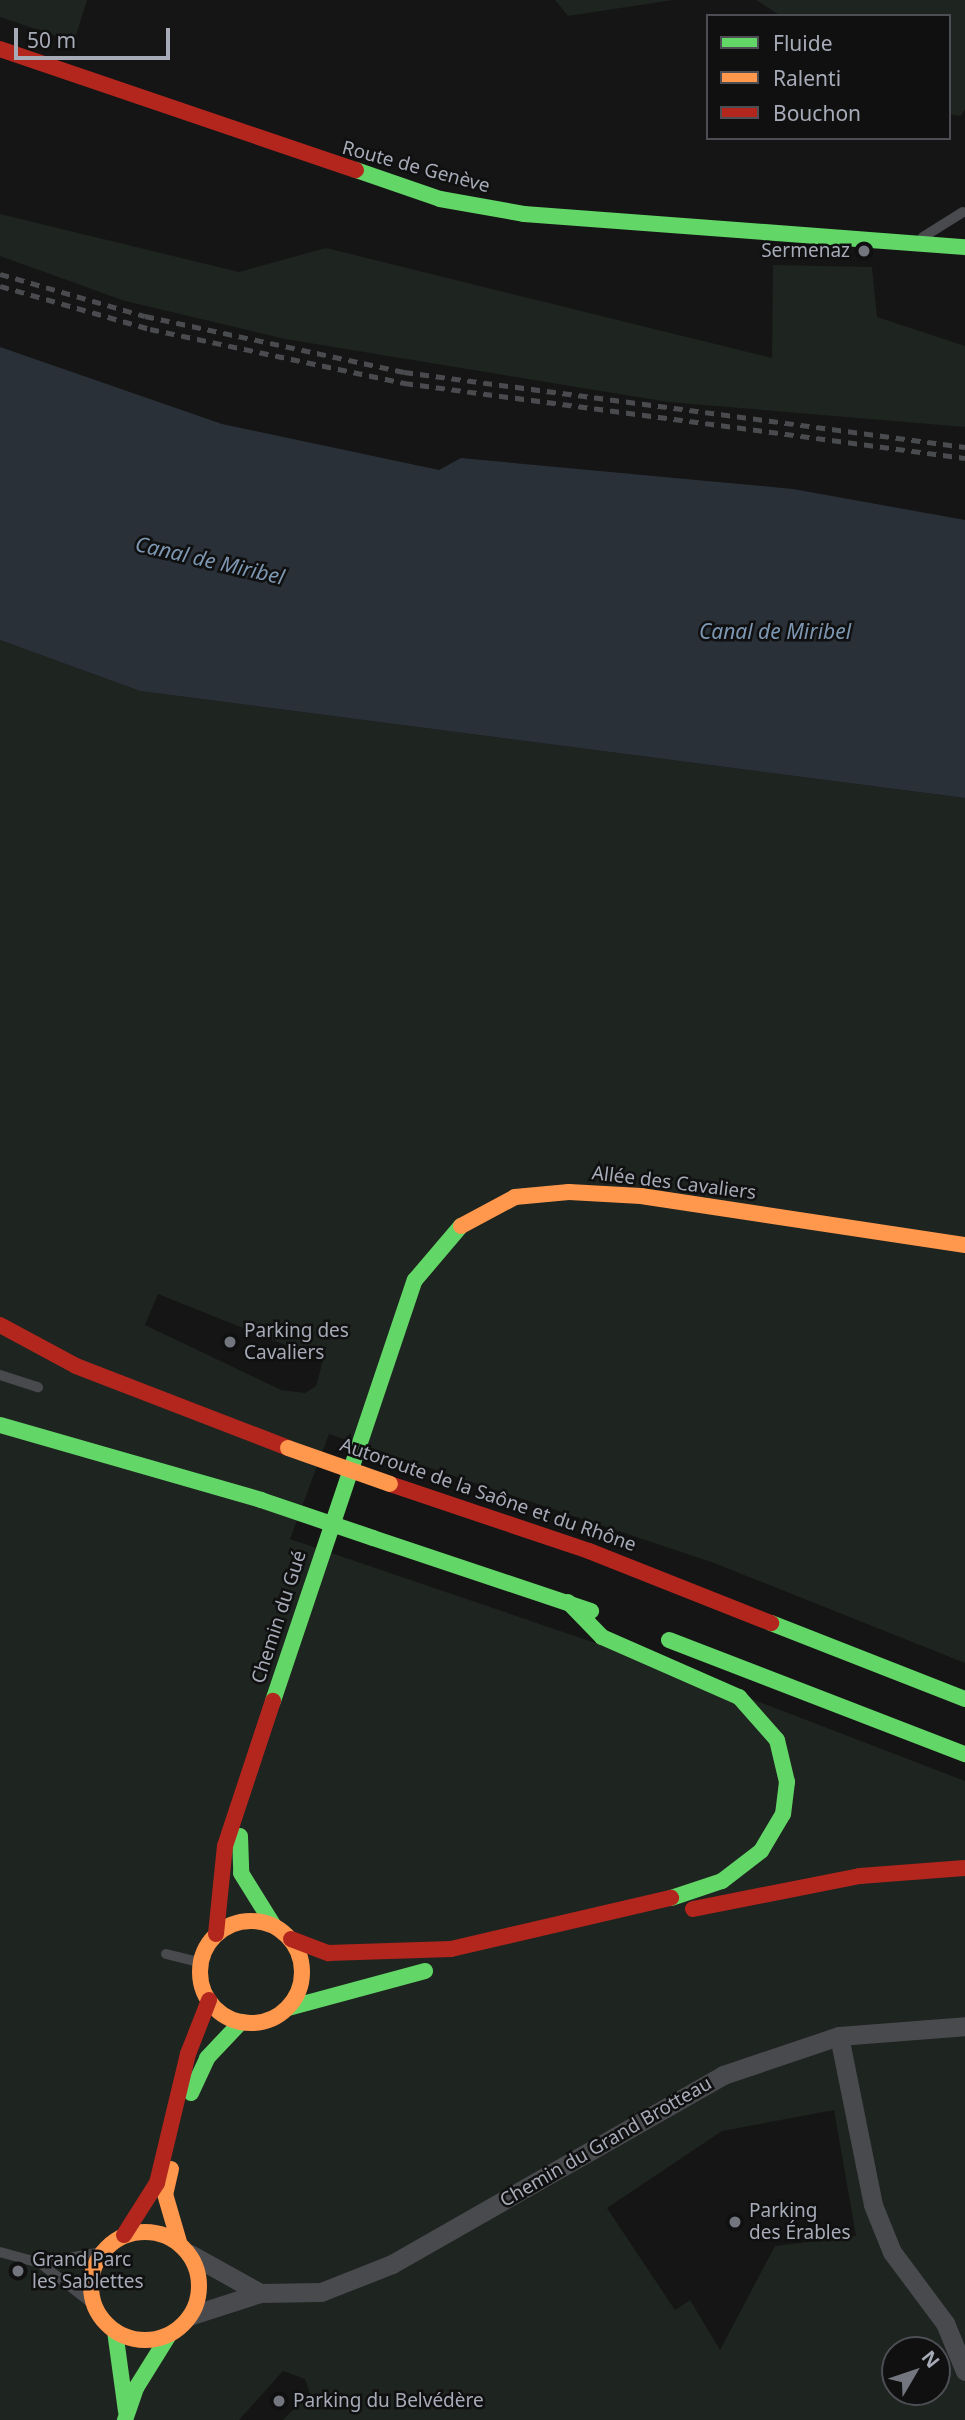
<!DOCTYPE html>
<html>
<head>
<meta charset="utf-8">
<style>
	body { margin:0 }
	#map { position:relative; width:965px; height:2420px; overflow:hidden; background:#151515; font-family:"Noto Sans",sans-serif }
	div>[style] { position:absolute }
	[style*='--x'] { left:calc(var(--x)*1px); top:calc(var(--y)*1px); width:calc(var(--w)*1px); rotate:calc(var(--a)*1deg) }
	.green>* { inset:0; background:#1e241f }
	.water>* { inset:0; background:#293037 }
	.lane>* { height:10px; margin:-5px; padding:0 5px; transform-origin:5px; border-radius:5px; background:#494a4e }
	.street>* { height:19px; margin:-9.5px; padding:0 9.5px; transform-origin:9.5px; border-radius:9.5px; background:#494a4e }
	.fast>* { height:16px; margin:-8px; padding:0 8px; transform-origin:8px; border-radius:8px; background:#63d668 }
	.slow>* { height:16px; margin:-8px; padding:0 8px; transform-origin:8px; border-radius:8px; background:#ff974d }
	.slow>.ring { margin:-8px; padding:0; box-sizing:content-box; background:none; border:16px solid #ff974d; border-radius:50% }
	.jam>* { height:16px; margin:-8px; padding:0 8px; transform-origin:8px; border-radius:8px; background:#b3261e }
	.rail>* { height:5px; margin-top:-2.5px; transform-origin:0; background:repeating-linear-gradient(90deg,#4a4b4e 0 9px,transparent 0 16px) }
	.fast-bridge>* { height:16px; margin:-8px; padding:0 8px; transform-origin:8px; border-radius:8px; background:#63d668 }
	.slow-bridge>* { height:16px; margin:-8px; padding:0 8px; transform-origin:8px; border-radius:8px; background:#ff974d }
	.dots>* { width:19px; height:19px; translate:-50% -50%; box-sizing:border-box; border:4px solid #101011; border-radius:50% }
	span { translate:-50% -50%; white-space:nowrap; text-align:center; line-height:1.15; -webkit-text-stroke:5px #101011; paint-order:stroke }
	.street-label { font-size:19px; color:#a6abb7 }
	.poi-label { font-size:19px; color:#a6abb7 }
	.right { translate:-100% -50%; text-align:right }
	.left { translate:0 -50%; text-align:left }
	.water-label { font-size:21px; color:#7d97b2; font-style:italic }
	.legend { position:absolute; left:706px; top:14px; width:245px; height:126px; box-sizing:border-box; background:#101011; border:2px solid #4c4e53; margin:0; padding:9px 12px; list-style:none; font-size:21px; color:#a6abb7 }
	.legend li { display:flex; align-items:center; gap:14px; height:35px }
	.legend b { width:35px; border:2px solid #4c4e53 }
	.north { position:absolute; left:881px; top:2336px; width:70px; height:70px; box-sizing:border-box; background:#101011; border:2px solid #4c4e53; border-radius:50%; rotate:51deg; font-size:19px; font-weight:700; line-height:28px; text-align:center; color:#a6abb7 }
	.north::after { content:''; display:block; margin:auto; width:24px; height:32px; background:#73767e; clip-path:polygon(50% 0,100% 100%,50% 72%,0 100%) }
	.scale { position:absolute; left:14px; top:28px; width:156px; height:32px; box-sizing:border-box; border:4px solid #a6abb7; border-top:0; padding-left:9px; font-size:21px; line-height:24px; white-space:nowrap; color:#a6abb7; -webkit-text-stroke:5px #101011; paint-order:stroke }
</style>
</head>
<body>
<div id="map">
	<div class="green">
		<div style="clip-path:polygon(0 0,87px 0,74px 42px,0 17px)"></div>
		<div style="clip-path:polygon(555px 0,673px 0,568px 16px)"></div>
		<div style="clip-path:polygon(756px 0,965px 0,965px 109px,961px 116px,949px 114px,949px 16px,781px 16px)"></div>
		<div style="clip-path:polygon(0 214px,239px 272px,326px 248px,772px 358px,773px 265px,872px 267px,877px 317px,965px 346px,965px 427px,668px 402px,285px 339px,125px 301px,0 256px)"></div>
		<div style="clip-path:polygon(evenodd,0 640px,140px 691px,965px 798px,965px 1663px,714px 1563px,329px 1434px,290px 1539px,684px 1673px,965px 1781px,965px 2420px,283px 2420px,310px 2393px,305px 2379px,283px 2371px,239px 2420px,0 2420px,0 640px,158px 1294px,323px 1360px,316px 1386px,305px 1393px,281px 1390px,145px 1325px,158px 1294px,0 640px,834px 2110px,856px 2236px,775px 2246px,720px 2350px,690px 2300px,675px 2310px,607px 2208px,722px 2131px,834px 2110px,0 640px,895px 2350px,937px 2350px,937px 2392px,895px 2392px,895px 2350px)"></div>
	</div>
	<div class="water">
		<div style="clip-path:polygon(0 347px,222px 424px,439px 470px,461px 458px,793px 489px,965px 520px,965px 798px,140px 691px,0 640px)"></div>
	</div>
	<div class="lane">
		<div style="--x:923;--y:237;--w:47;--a:-32"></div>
		<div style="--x:0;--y:1375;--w:40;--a:18"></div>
		<div style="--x:166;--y:1954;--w:36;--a:14"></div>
		<div style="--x:0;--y:2252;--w:41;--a:15.4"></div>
		<div style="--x:40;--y:2263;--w:68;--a:37.9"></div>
		<div style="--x:40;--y:2263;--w:63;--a:-10.1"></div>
	</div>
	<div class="street">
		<div style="--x:839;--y:2036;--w:172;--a:78.6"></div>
		<div style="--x:873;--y:2205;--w:51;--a:68"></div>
		<div style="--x:892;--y:2252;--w:89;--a:53.3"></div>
		<div style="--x:945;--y:2323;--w:52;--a:67.4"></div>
		<div style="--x:190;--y:2254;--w:80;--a:29.1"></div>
		<div style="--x:192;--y:2315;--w:71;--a:-17.9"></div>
		<div style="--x:260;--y:2293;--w:61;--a:-0.9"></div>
		<div style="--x:321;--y:2292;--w:76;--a:-21.5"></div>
		<div style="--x:392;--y:2264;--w:381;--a:-29.7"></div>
		<div style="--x:723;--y:2075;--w:122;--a:-18.6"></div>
		<div style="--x:839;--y:2036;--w:126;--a:-4.5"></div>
	</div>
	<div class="fast">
		<div style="--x:356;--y:170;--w:89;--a:19"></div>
		<div style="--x:440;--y:199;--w:85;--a:10.1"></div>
		<div style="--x:524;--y:214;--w:442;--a:4.3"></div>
		<div style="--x:0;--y:1425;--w:272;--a:16"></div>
		<div style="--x:373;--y:1538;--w:230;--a:18.5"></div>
		<div style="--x:568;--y:1602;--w:49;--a:45.8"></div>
		<div style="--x:602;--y:1637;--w:150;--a:23.7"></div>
		<div style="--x:739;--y:1697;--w:57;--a:48.5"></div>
		<div style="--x:777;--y:1740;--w:43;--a:76.6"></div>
		<div style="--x:787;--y:1782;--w:32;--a:97"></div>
		<div style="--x:783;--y:1814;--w:43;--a:120.7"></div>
		<div style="--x:761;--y:1851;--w:49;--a:142.4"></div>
		<div style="--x:722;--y:1881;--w:54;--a:161.6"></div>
		<div style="--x:771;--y:1623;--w:208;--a:21.4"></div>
		<div style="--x:669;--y:1640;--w:317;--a:21.1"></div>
		<div style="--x:273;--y:1701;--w:444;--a:-71.4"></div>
		<div style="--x:415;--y:1280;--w:71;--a:-49.6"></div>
		<div style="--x:240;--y:1836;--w:37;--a:88"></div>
		<div style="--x:241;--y:1873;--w:62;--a:58.1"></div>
		<div style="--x:288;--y:2008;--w:142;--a:-15.1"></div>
		<div style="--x:191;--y:2093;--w:38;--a:-65"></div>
		<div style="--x:207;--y:2058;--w:50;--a:-46.6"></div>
		<div style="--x:115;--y:2331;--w:81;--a:82.2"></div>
		<div style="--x:125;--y:2420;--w:34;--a:-71"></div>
		<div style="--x:136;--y:2388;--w:62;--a:-58.1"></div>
	</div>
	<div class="slow">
		<div style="--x:461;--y:1226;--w:61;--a:-28.2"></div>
		<div style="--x:515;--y:1197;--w:54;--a:-5.3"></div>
		<div style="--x:569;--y:1192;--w:72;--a:3.2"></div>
		<div style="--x:641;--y:1196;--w:328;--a:8.6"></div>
		<div class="ring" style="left:200px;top:1921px;width:86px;height:86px"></div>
		<div style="--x:171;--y:2169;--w:26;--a:103"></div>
		<div style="--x:165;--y:2194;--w:50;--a:73.7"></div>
		<div class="ring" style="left:91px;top:2232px;width:92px;height:92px"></div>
	</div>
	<div class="jam">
		<div style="--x:0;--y:49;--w:376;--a:18.8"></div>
		<div style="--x:0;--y:1325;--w:86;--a:28.3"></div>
		<div style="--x:76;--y:1366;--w:227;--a:21.1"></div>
		<div style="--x:390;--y:1484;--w:210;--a:18.6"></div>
		<div style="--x:589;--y:1551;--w:196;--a:21.6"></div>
		<div style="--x:693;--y:1909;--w:170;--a:-11.2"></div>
		<div style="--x:860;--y:1876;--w:105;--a:-4.4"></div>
		<div style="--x:216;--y:1934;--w:88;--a:-84.2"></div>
		<div style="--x:225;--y:1846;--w:153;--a:-71.7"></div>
		<div style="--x:291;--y:1939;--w:40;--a:21"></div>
		<div style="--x:328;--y:1953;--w:123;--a:-1.9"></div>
		<div style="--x:451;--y:1949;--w:226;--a:-13.1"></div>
		<div style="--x:124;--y:2235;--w:62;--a:-57.6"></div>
		<div style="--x:157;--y:2183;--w:133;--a:-76.5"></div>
		<div style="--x:188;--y:2054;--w:58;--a:-68.7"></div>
	</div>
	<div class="rail">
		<div style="--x:0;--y:274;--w:151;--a:16.2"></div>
		<div style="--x:145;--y:316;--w:265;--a:12.2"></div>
		<div style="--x:404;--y:372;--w:566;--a:7.61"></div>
		<div style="--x:0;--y:286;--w:156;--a:16"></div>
		<div style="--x:150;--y:329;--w:260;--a:12"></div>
		<div style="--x:404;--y:383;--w:566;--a:7.61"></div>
	</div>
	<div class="fast-bridge">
		<div style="--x:261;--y:1500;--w:118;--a:18.7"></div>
	</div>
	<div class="slow-bridge">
		<div style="--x:288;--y:1448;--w:108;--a:19.4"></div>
	</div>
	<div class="dots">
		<div style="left:864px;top:251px;background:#73767e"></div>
		<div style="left:230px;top:1342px;background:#73767e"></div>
		<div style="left:735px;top:2222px;background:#73767e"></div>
		<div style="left:18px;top:2271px;background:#73767e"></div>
		<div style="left:279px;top:2401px;background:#73767e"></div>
	</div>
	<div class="street-label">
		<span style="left:416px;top:167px;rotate:15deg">Route de Genève</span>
		<span style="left:674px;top:1183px;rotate:7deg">Allée des Cavaliers</span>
		<span style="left:488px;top:1495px;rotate:19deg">Autoroute de la Saône et du Rhône</span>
		<span style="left:279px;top:1617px;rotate:-72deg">Chemin du Gué</span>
		<span style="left:606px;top:2142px;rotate:-30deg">Chemin du Grand Brotteau</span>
	</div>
	<div class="poi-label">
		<span class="right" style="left:850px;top:251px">Sermenaz</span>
		<span class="left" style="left:244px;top:1342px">Parking des<br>Cavaliers</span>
		<span class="left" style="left:749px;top:2222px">Parking<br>des Érables</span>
		<span class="left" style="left:32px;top:2271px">Grand Parc<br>les Sablettes</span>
		<span class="left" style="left:293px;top:2401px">Parking du Belvédère</span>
	</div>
	<div class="water-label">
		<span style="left:210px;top:560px;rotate:13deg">Canal de Miribel</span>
		<span style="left:775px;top:631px">Canal de Miribel</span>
	</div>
	<ul class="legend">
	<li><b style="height:9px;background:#63d668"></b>Fluide</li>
	<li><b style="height:9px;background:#ff974d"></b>Ralenti</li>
	<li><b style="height:9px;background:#b3261e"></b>Bouchon</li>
	</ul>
	<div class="north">N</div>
	<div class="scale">50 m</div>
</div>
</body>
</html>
